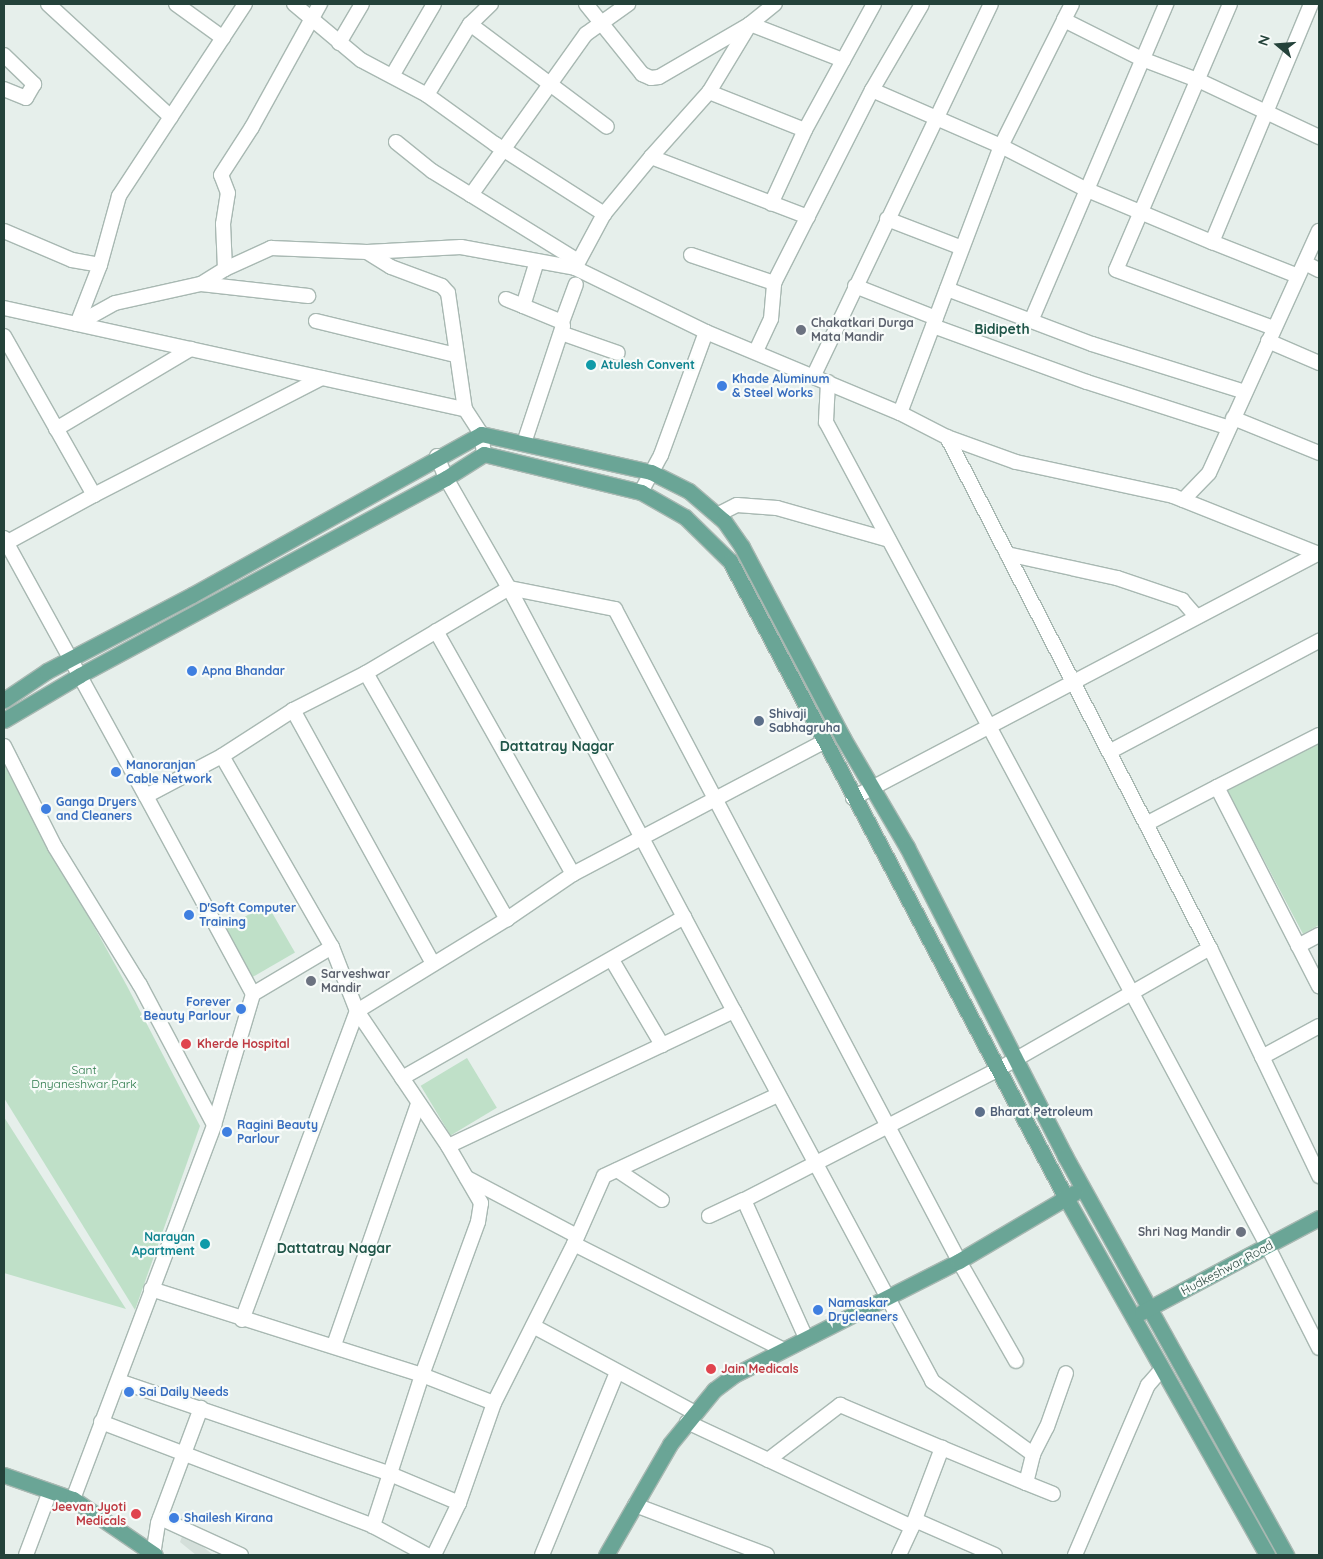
<!DOCTYPE html>
<html>
<head>
<meta charset="utf-8">
<style>
	body { margin:0 }
	#map { position:relative; width:1323px; height:1559px; overflow:hidden; background:#e6efeb; font-family:Quicksand,sans-serif }
	div>[style] { position:absolute }
	[style*='--x'] { left:calc(var(--x)*1px); top:calc(var(--y)*1px); width:calc(var(--w)*1px); rotate:calc(var(--a)*1deg) }
	.built>* { inset:0; background:#d4dfda }
	.green>* { inset:0; background:#bfe0c8; transform-origin:0 0 }
	.roads { filter:drop-shadow(1px 0 #a8b8b2) drop-shadow(-1px 0 #a8b8b2) drop-shadow(0 1px #a8b8b2) drop-shadow(0 -1px #a8b8b2) }
	.minor>* { height:14px; margin:-7px; padding:0 7px; transform-origin:7px; border-radius:7px; background:#fff }
	.major>* { height:15px; margin:-7.5px; padding:0 7.5px; transform-origin:7.5px; border-radius:7.5px; background:#6aa596 }
	.dots>* { width:14px; height:14px; translate:-50% -50%; box-sizing:border-box; border:2px solid #f7fbf9; border-radius:50% }
	span { translate:-50% -50%; white-space:nowrap; text-align:center; line-height:1.15; -webkit-text-stroke:4.5px #f7fbf9; paint-order:stroke }
	.worship-label { font-size:12px; color:#5b616d; font-weight:700 }
	.left { translate:0 -50%; text-align:left }
	.right { translate:-100% -50%; text-align:right }
	.culture-label { font-size:12px; color:#0d838f; font-weight:700 }
	.shop-label { font-size:12px; color:#366cbe; font-weight:700 }
	.service-label { font-size:12px; color:#4e5e75; font-weight:700 }
	.health-label { font-size:12px; color:#be3a42; font-weight:700 }
	.park-label { font-size:12px; color:#2d7a4b }
	.street-label { font-size:12px; color:#24423a }
	.neighbourhood-label { font-size:14px; color:#1f5548; font-weight:700 }
	.frame { position:absolute; inset:0; border:5px solid #24423a; pointer-events:none }
	.north { position:absolute; left:1253px; top:20px; width:50px; height:50px; -webkit-text-stroke:4px #f7fbf9; paint-order:stroke; rotate:288deg; font-size:14px; font-weight:700; line-height:20px; text-align:center; color:#24423a }
	.north::after { content:''; display:block; margin:auto; width:18px; height:22px; background:#24423a; clip-path:polygon(50% 0,100% 100%,50% 72%,0 100%) }
</style>
</head>
<body>
<div id="map">
	<div class="built">
		<div style="clip-path:polygon(184px 1531px,213px 1555px,196px 1555px,180px 1542px)"></div>
	</div>
	<div class="green">
		<div style="clip-path:polygon(1319px 743px,1319px 925px,1303px 934px,1227px 790px)"></div>
		<div style="clip-path:polygon(4px 764px,127px 986px,200px 1126px,135px 1310px,4px 1098px)"></div>
		<div style="left:267px;top:904px;width:56px;height:50px;rotate:60deg"></div>
		<div style="left:467px;top:1058px;width:58px;height:54px;rotate:59deg"></div>
		<div style="clip-path:polygon(4px 1117px,126px 1309px,4px 1273px)"></div>
	</div>
	<div class="roads">
		<div class="minor">
			<div style="--x:48;--y:4;--w:167;--a:42.6"></div>
			<div style="--x:176;--y:4;--w:58;--a:35.9"></div>
			<div style="--x:245;--y:4;--w:230;--a:123.3"></div>
			<div style="--x:119;--y:196;--w:72;--a:105.4"></div>
			<div style="--x:100;--y:265;--w:63;--a:111.3"></div>
			<div style="--x:77;--y:324;--w:43;--a:-28.9"></div>
			<div style="--x:115;--y:303;--w:88;--a:-12.5"></div>
			<div style="--x:201;--y:284;--w:28;--a:-32"></div>
			<div style="--x:225;--y:269;--w:51;--a:-24.5"></div>
			<div style="--x:271;--y:248;--w:96;--a:2.4"></div>
			<div style="--x:367;--y:252;--w:94;--a:-3"></div>
			<div style="--x:461;--y:247;--w:116;--a:10.4"></div>
			<div style="--x:294;--y:4;--w:87;--a:39.9"></div>
			<div style="--x:361;--y:60;--w:75;--a:27.9"></div>
			<div style="--x:491;--y:4;--w:29;--a:136"></div>
			<div style="--x:470;--y:24;--w:83;--a:121.2"></div>
			<div style="--x:427;--y:95;--w:84;--a:35.8"></div>
			<div style="--x:495;--y:144;--w:130;--a:32.7"></div>
			<div style="--x:604;--y:214;--w:61;--a:118.2"></div>
			<div style="--x:575;--y:268;--w:146;--a:26"></div>
			<div style="--x:706;--y:332;--w:131;--a:110.1"></div>
			<div style="--x:661;--y:455;--w:42;--a:118.4"></div>
			<div style="--x:586;--y:4;--w:90;--a:51.3"></div>
			<div style="--x:642;--y:74;--w:10;--a:24"></div>
			<div style="--x:651;--y:78;--w:8;--a:-7"></div>
			<div style="--x:659;--y:77;--w:105;--a:-30.2"></div>
			<div style="--x:750;--y:24;--w:100;--a:21.2"></div>
			<div style="--x:1072;--y:4;--w:18;--a:117"></div>
			<div style="--x:1064;--y:20;--w:87;--a:26.6"></div>
			<div style="--x:1142;--y:59;--w:62;--a:20.8"></div>
			<div style="--x:1200;--y:81;--w:132;--a:25.2"></div>
			<div style="--x:1230;--y:4;--w:289;--a:113.2"></div>
			<div style="--x:1116;--y:270;--w:168;--a:20.2"></div>
			<div style="--x:470;--y:24;--w:171;--a:36.9"></div>
			<div style="--x:339;--y:43;--w:45;--a:-59.5"></div>
			<div style="--x:4;--y:55;--w:42;--a:44"></div>
			<div style="--x:34;--y:84;--w:16;--a:120"></div>
			<div style="--x:26;--y:98;--w:24;--a:-158"></div>
			<div style="--x:392;--y:76;--w:83;--a:-59.7"></div>
			<div style="--x:872;--y:90;--w:99;--a:-59.8"></div>
			<div style="--x:709;--y:92;--w:79;--a:-58.9"></div>
			<div style="--x:750;--y:24;--w:32;--a:-39"></div>
			<div style="--x:805;--y:130;--w:144;--a:-61.3"></div>
			<div style="--x:396;--y:142;--w:46;--a:38.9"></div>
			<div style="--x:432;--y:171;--w:46;--a:31.6"></div>
			<div style="--x:651;--y:157;--w:87;--a:-48.3"></div>
			<div style="--x:709;--y:92;--w:103;--a:21.6"></div>
			<div style="--x:805;--y:130;--w:81;--a:114.7"></div>
			<div style="--x:604;--y:214;--w:74;--a:-50.5"></div>
			<div style="--x:651;--y:157;--w:168;--a:20.9"></div>
			<div style="--x:887;--y:219;--w:80;--a:21.1"></div>
			<div style="--x:4;--y:231;--w:74;--a:23.1"></div>
			<div style="--x:72;--y:260;--w:28;--a:10"></div>
			<div style="--x:1212;--y:242;--w:92;--a:21.6"></div>
			<div style="--x:367;--y:252;--w:28;--a:32"></div>
			<div style="--x:391;--y:267;--w:54;--a:20.4"></div>
			<div style="--x:442;--y:286;--w:9;--a:49"></div>
			<div style="--x:448;--y:293;--w:117;--a:81.7"></div>
			<div style="--x:691;--y:255;--w:88;--a:18.6"></div>
			<div style="--x:578;--y:261;--w:126;--a:-148.3"></div>
			<div style="--x:471;--y:195;--w:198;--a:-54.5"></div>
			<div style="--x:586;--y:34;--w:52;--a:-35.5"></div>
			<div style="--x:1305;--y:263;--w:16;--a:27"></div>
			<div style="--x:225;--y:269;--w:45;--a:-92.5"></div>
			<div style="--x:223;--y:224;--w:31;--a:-81"></div>
			<div style="--x:228;--y:193;--w:19;--a:-111"></div>
			<div style="--x:221;--y:175;--w:57;--a:-57.1"></div>
			<div style="--x:252;--y:127;--w:141;--a:-61.1"></div>
			<div style="--x:201;--y:284;--w:108;--a:6.4"></div>
			<div style="--x:855;--y:286;--w:87;--a:21.6"></div>
			<div style="--x:947;--y:289;--w:155;--a:20.8"></div>
			<div style="--x:1092;--y:344;--w:160;--a:17.4"></div>
			<div style="--x:506;--y:299;--w:18;--a:22"></div>
			<div style="--x:4;--y:308;--w:472;--a:12.4"></div>
			<div style="--x:465;--y:409;--w:30;--a:57"></div>
			<div style="--x:481;--y:434;--w:20;--a:81"></div>
			<div style="--x:316;--y:321;--w:143;--a:13.7"></div>
			<div style="--x:1031;--y:321;--w:345;--a:-66.9"></div>
			<div style="--x:562;--y:322;--w:40;--a:-69.8"></div>
			<div style="--x:933;--y:326;--w:164;--a:20"></div>
			<div style="--x:1087;--y:382;--w:149;--a:17.9"></div>
			<div style="--x:706;--y:332;--w:210;--a:22.7"></div>
			<div style="--x:900;--y:413;--w:53;--a:27.1"></div>
			<div style="--x:947;--y:437;--w:575;--a:62.77"></div>
			<div style="--x:1210;--y:948;--w:253;--a:64.4"></div>
			<div style="--x:561;--y:333;--w:60;--a:19.3"></div>
			<div style="--x:4;--y:336;--w:183;--a:60.5"></div>
			<div style="--x:94;--y:495;--w:256;--a:-27.2"></div>
			<div style="--x:1268;--y:341;--w:56;--a:23.3"></div>
			<div style="--x:756;--y:351;--w:35;--a:-65"></div>
			<div style="--x:771;--y:319;--w:36;--a:-85"></div>
			<div style="--x:774;--y:283;--w:216;--a:-63.1"></div>
			<div style="--x:872;--y:90;--w:141;--a:23.5"></div>
			<div style="--x:1001;--y:146;--w:94;--a:27.1"></div>
			<div style="--x:1085;--y:189;--w:138;--a:22.7"></div>
			<div style="--x:1212;--y:242;--w:258;--a:-67.4"></div>
			<div style="--x:814;--y:375;--w:411;--a:-64.5"></div>
			<div style="--x:828;--y:382;--w:40;--a:92.9"></div>
			<div style="--x:826;--y:422;--w:936;--a:61.82"></div>
			<div style="--x:1268;--y:1247;--w:113;--a:63.2"></div>
			<div style="--x:900;--y:413;--w:285;--a:-69.3"></div>
			<div style="--x:1001;--y:146;--w:141;--a:-63.4"></div>
			<div style="--x:1233;--y:418;--w:93;--a:22.1"></div>
			<div style="--x:56;--y:429;--w:157;--a:-30.7"></div>
			<div style="--x:947;--y:437;--w:73;--a:19.9"></div>
			<div style="--x:1016;--y:462;--w:161;--a:12.2"></div>
			<div style="--x:1173;--y:496;--w:157;--a:21.7"></div>
			<div style="--x:524;--y:443;--w:123;--a:-71.6"></div>
			<div style="--x:563;--y:326;--w:4;--a:-104"></div>
			<div style="--x:562;--y:322;--w:42;--a:-157.7"></div>
			<div style="--x:523;--y:306;--w:47;--a:-72.7"></div>
			<div style="--x:437;--y:456;--w:24;--a:68"></div>
			<div style="--x:446;--y:478;--w:127;--a:60.2"></div>
			<div style="--x:509;--y:588;--w:108;--a:11.2"></div>
			<div style="--x:615;--y:609;--w:737;--a:62.18"></div>
			<div style="--x:959;--y:1261;--w:115;--a:60.3"></div>
			<div style="--x:1183;--y:500;--w:37;--a:-46"></div>
			<div style="--x:1209;--y:473;--w:266;--a:-65.6"></div>
			<div style="--x:717;--y:515;--w:22;--a:-27"></div>
			<div style="--x:737;--y:505;--w:40;--a:4.3"></div>
			<div style="--x:777;--y:508;--w:116;--a:15.9"></div>
			<div style="--x:4;--y:538;--w:294;--a:61.2"></div>
			<div style="--x:146;--y:796;--w:86;--a:-27.8"></div>
			<div style="--x:222;--y:756;--w:85;--a:-32.9"></div>
			<div style="--x:293;--y:710;--w:82;--a:-26.9"></div>
			<div style="--x:366;--y:673;--w:166;--a:-30.7"></div>
			<div style="--x:509;--y:588;--w:479;--a:62"></div>
			<div style="--x:734;--y:1011;--w:316;--a:154.7"></div>
			<div style="--x:6;--y:543;--w:100;--a:-28.6"></div>
			<div style="--x:1007;--y:554;--w:113;--a:12.3"></div>
			<div style="--x:1117;--y:578;--w:69;--a:18.7"></div>
			<div style="--x:1182;--y:600;--w:21;--a:49"></div>
			<div style="--x:436;--y:631;--w:279;--a:60.6"></div>
			<div style="--x:366;--y:673;--w:284;--a:60.2"></div>
			<div style="--x:293;--y:710;--w:290;--a:61.1"></div>
			<div style="--x:1319;--y:735;--w:114;--a:153"></div>
			<div style="--x:1217;--y:787;--w:224;--a:62.9"></div>
			<div style="--x:4;--y:746;--w:113;--a:63.2"></div>
			<div style="--x:55;--y:847;--w:162;--a:58.4"></div>
			<div style="--x:140;--y:985;--w:158;--a:62.1"></div>
			<div style="--x:1109;--y:752;--w:238;--a:-27.9"></div>
			<div style="--x:222;--y:756;--w:220;--a:60.1"></div>
			<div style="--x:332;--y:947;--w:92;--a:149.3"></div>
			<div style="--x:853;--y:798;--w:526;--a:-27.73"></div>
			<div style="--x:1146;--y:824;--w:80;--a:-27.5"></div>
			<div style="--x:1298;--y:946;--w:24;--a:-28"></div>
			<div style="--x:332;--y:947;--w:69;--a:68.7"></div>
			<div style="--x:357;--y:1011;--w:163;--a:56"></div>
			<div style="--x:448;--y:1146;--w:66;--a:59.9"></div>
			<div style="--x:481;--y:1203;--w:19;--a:99"></div>
			<div style="--x:478;--y:1222;--w:163;--a:110.1"></div>
			<div style="--x:422;--y:1375;--w:159;--a:108"></div>
			<div style="--x:612;--y:960;--w:99;--a:59.5"></div>
			<div style="--x:734;--y:1011;--w:420;--a:61.8"></div>
			<div style="--x:932;--y:1381;--w:125;--a:35.9"></div>
			<div style="--x:1033;--y:1454;--w:30;--a:-63"></div>
			<div style="--x:1047;--y:1427;--w:57;--a:-70.6"></div>
			<div style="--x:1262;--y:1057;--w:65;--a:-28.5"></div>
			<div style="--x:402;--y:1078;--w:325;--a:-29.7"></div>
			<div style="--x:617;--y:1170;--w:54;--a:33.7"></div>
			<div style="--x:467;--y:1178;--w:124;--a:27.8"></div>
			<div style="--x:709;--y:1216;--w:38;--a:-25"></div>
			<div style="--x:574;--y:1244;--w:233;--a:26.8"></div>
			<div style="--x:151;--y:1289;--w:284;--a:17.6"></div>
			<div style="--x:422;--y:1375;--w:77;--a:21.3"></div>
			<div style="--x:242;--y:1320;--w:330;--a:-69.6"></div>
			<div style="--x:357;--y:1011;--w:176;--a:-31.5"></div>
			<div style="--x:507;--y:919;--w:80;--a:-34.3"></div>
			<div style="--x:573;--y:874;--w:283;--a:-27.8"></div>
			<div style="--x:533;--y:1326;--w:184;--a:28.2"></div>
			<div style="--x:806;--y:1338;--w:151;--a:-114.2"></div>
			<div style="--x:744;--y:1200;--w:284;--a:-27.2"></div>
			<div style="--x:997;--y:1070;--w:245;--a:-29.8"></div>
			<div style="--x:334;--y:1345;--w:255;--a:-70.8"></div>
			<div style="--x:119;--y:1381;--w:287;--a:18.9"></div>
			<div style="--x:390;--y:1474;--w:75;--a:22.8"></div>
			<div style="--x:459;--y:1503;--w:106;--a:-70.7"></div>
			<div style="--x:494;--y:1403;--w:178;--a:-63.3"></div>
			<div style="--x:574;--y:1244;--w:74;--a:-66.2"></div>
			<div style="--x:604;--y:1176;--w:192;--a:-25"></div>
			<div style="--x:101;--y:1422;--w:291;--a:20.9"></div>
			<div style="--x:373;--y:1526;--w:61;--a:28.2"></div>
			<div style="--x:687;--y:1422;--w:248;--a:25"></div>
			<div style="--x:912;--y:1527;--w:85;--a:-69.2"></div>
			<div style="--x:942;--y:1448;--w:91;--a:22.6"></div>
			<div style="--x:1026;--y:1483;--w:30;--a:-76"></div>
			<div style="--x:768;--y:1460;--w:91;--a:-37.4"></div>
			<div style="--x:840;--y:1405;--w:111;--a:22.9"></div>
			<div style="--x:1026;--y:1483;--w:29;--a:22"></div>
			<div style="--x:73;--y:1499;--w:400;--a:-69.3"></div>
			<div style="--x:214;--y:1125;--w:137;--a:-73.4"></div>
			<div style="--x:253;--y:994;--w:225;--a:-118.4"></div>
			<div style="--x:635;--y:1505;--w:141;--a:20.7"></div>
			<div style="--x:160;--y:1518;--w:89;--a:24.6"></div>
			<div style="--x:915;--y:1520;--w:87;--a:23.6"></div>
			<div style="--x:26;--y:1555;--w:68;--a:-69.4"></div>
			<div style="--x:153;--y:1555;--w:32;--a:-81"></div>
			<div style="--x:158;--y:1523;--w:123;--a:-69.5"></div>
			<div style="--x:434;--y:1555;--w:58;--a:-64.3"></div>
			<div style="--x:542;--y:1555;--w:198;--a:-67.7"></div>
			<div style="--x:899;--y:1555;--w:31;--a:-65"></div>
			<div style="--x:1075;--y:1555;--w:185;--a:-66.8"></div>
			<div style="--x:1148;--y:1385;--w:21;--a:-49"></div>
		</div>
		<div class="major">
			<div style="--x:4;--y:700;--w:52;--a:-34"></div>
			<div style="--x:47;--y:671;--w:164;--a:-27.7"></div>
			<div style="--x:192;--y:595;--w:331;--a:-29.1"></div>
			<div style="--x:481;--y:434;--w:174;--a:12.6"></div>
			<div style="--x:651;--y:472;--w:42;--a:26.6"></div>
			<div style="--x:689;--y:491;--w:46;--a:40.6"></div>
			<div style="--x:724;--y:521;--w:32;--a:55"></div>
			<div style="--x:742;--y:547;--w:216;--a:62.1"></div>
			<div style="--x:843;--y:738;--w:126;--a:59.6"></div>
			<div style="--x:907;--y:847;--w:347;--a:62.9"></div>
			<div style="--x:1065;--y:1156;--w:456;--a:61"></div>
			<div style="--x:4;--y:720;--w:88;--a:-30.6"></div>
			<div style="--x:80;--y:675;--w:416;--a:-28.3"></div>
			<div style="--x:446;--y:478;--w:45;--a:-32.3"></div>
			<div style="--x:484;--y:454;--w:162;--a:13.6"></div>
			<div style="--x:641;--y:492;--w:51;--a:29.6"></div>
			<div style="--x:685;--y:517;--w:63;--a:44.4"></div>
			<div style="--x:730;--y:561;--w:720;--a:62.19"></div>
			<div style="--x:1066;--y:1198;--w:410;--a:60.6"></div>
			<div style="--x:1142;--y:1312;--w:200;--a:-28"></div>
			<div style="--x:4;--y:1475;--w:73;--a:19.2"></div>
			<div style="--x:73;--y:1499;--w:99;--a:34.3"></div>
			<div style="--x:606;--y:1555;--w:128;--a:-60"></div>
			<div style="--x:670;--y:1444;--w:70;--a:-50.8"></div>
			<div style="--x:714;--y:1390;--w:25;--a:-37"></div>
			<div style="--x:734;--y:1375;--w:252;--a:-26.9"></div>
			<div style="--x:959;--y:1261;--w:134;--a:-30.6"></div>
		</div>
	</div>
	<div class="dots">
		<div style="left:801px;top:330px;background:#6b7280"></div>
		<div style="left:591px;top:365px;background:#0f9aa8"></div>
		<div style="left:722px;top:386px;background:#3f7fe0"></div>
		<div style="left:192px;top:671px;background:#3f7fe0"></div>
		<div style="left:759px;top:721px;background:#5c6f8a"></div>
		<div style="left:116px;top:772px;background:#3f7fe0"></div>
		<div style="left:46px;top:809px;background:#3f7fe0"></div>
		<div style="left:189px;top:915px;background:#3f7fe0"></div>
		<div style="left:311px;top:981px;background:#6b7280"></div>
		<div style="left:241px;top:1009px;background:#3f7fe0"></div>
		<div style="left:186px;top:1044px;background:#e0444e"></div>
		<div style="left:980px;top:1112px;background:#5c6f8a"></div>
		<div style="left:227px;top:1132px;background:#3f7fe0"></div>
		<div style="left:1241px;top:1232px;background:#6b7280"></div>
		<div style="left:205px;top:1244px;background:#0f9aa8"></div>
		<div style="left:818px;top:1310px;background:#3f7fe0"></div>
		<div style="left:711px;top:1369px;background:#e0444e"></div>
		<div style="left:129px;top:1392px;background:#3f7fe0"></div>
		<div style="left:136px;top:1514px;background:#e0444e"></div>
		<div style="left:174px;top:1518px;background:#3f7fe0"></div>
	</div>
	<div class="worship-label">
		<span class="left" style="left:811px;top:330px">Chakatkari Durga<br>Mata Mandir</span>
		<span class="left" style="left:321px;top:981px">Sarveshwar<br>Mandir</span>
		<span class="right" style="left:1231px;top:1232px">Shri Nag Mandir</span>
	</div>
	<div class="culture-label">
		<span class="left" style="left:601px;top:365px">Atulesh Convent</span>
		<span class="right" style="left:195px;top:1244px">Narayan<br>Apartment</span>
	</div>
	<div class="shop-label">
		<span class="left" style="left:732px;top:386px">Khade Aluminum<br>&amp; Steel Works</span>
		<span class="left" style="left:202px;top:671px">Apna Bhandar</span>
		<span class="left" style="left:126px;top:772px">Manoranjan<br>Cable Network</span>
		<span class="left" style="left:56px;top:809px">Ganga Dryers<br>and Cleaners</span>
		<span class="left" style="left:199px;top:915px">D'Soft Computer<br>Training</span>
		<span class="right" style="left:231px;top:1009px">Forever<br>Beauty Parlour</span>
		<span class="left" style="left:237px;top:1132px">Ragini Beauty<br>Parlour</span>
		<span class="left" style="left:828px;top:1310px">Namaskar<br>Drycleaners</span>
		<span class="left" style="left:139px;top:1392px">Sai Daily Needs</span>
		<span class="left" style="left:184px;top:1518px">Shailesh Kirana</span>
	</div>
	<div class="service-label">
		<span class="left" style="left:769px;top:721px">Shivaji<br>Sabhagruha</span>
		<span class="left" style="left:990px;top:1112px">Bharat Petroleum</span>
	</div>
	<div class="health-label">
		<span class="left" style="left:197px;top:1044px">Kherde Hospital</span>
		<span class="left" style="left:721px;top:1369px">Jain Medicals</span>
		<span class="right" style="left:126px;top:1514px">Jeevan Jyoti<br>Medicals</span>
	</div>
	<div class="park-label">
		<span style="left:84px;top:1077px">Sant<br>Dnyaneshwar Park</span>
	</div>
	<div class="street-label">
		<span style="left:1227px;top:1268px;rotate:-28deg">Hudkeshwar Road</span>
	</div>
	<div class="neighbourhood-label">
		<span style="left:1002px;top:329px">Bidipeth</span>
		<span style="left:557px;top:746px">Dattatray Nagar</span>
		<span style="left:334px;top:1248px">Dattatray Nagar</span>
	</div>
	<div class="frame"></div>
	<div class="north">N</div>
</div>
</body>
</html>
